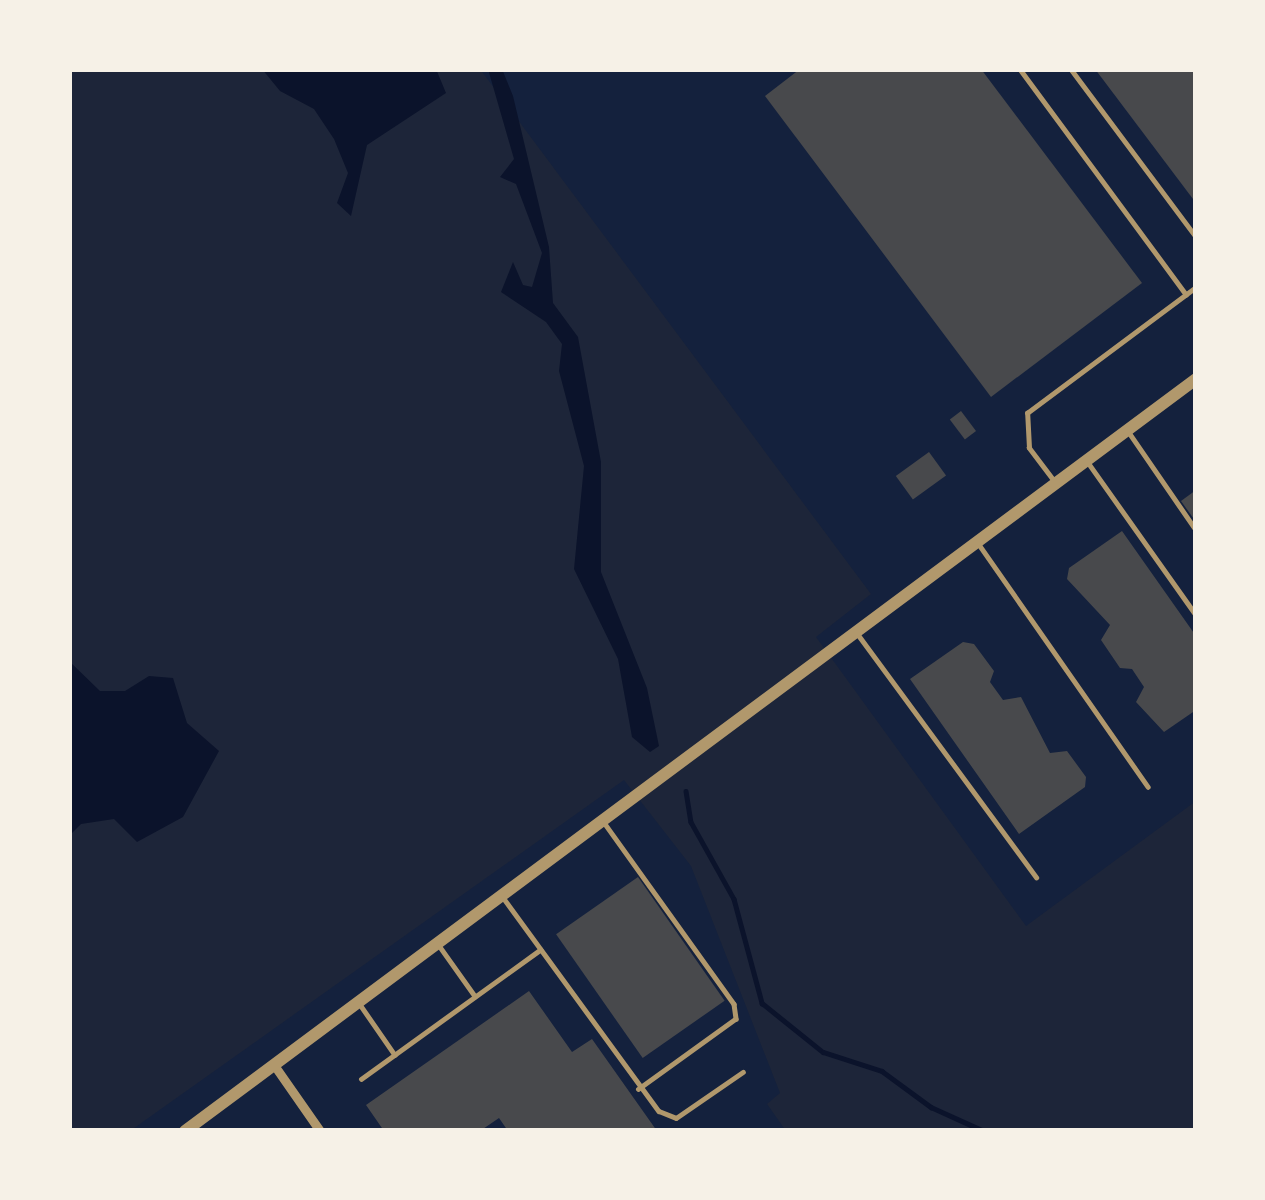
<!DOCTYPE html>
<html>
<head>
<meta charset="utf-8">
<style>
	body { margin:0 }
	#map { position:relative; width:1265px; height:1200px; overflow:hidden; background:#14213d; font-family:Poppins,sans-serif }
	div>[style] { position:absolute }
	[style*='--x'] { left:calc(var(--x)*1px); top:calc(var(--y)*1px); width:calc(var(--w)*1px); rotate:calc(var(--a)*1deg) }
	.green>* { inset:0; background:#1d2539 }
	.water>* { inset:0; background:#0b132b }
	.stream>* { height:4.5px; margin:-2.25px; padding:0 2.25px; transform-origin:2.25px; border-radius:2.25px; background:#0b132b }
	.building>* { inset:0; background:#48494c; transform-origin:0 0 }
	.service>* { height:4.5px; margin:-2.25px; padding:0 2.25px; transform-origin:2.25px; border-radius:2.25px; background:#b1986c }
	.minor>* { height:9px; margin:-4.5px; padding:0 4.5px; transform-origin:4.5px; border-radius:4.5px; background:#b1986c }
	.tertiary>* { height:12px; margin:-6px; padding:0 6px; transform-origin:6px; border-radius:6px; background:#b1986c }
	span { translate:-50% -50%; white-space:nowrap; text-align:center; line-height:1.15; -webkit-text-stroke:12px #f6f1e7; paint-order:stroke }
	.frame { position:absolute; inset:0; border:72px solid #f6f1e7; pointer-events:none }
</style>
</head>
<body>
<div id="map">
	<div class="green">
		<div style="clip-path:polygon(69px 69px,480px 69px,871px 594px,816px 637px,1026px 926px,1196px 801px,1196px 1131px,786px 1131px,767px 1104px,780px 1093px,691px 866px,624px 780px,130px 1131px,69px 1131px)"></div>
	</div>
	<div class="water">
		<div style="clip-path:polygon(262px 69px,436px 69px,446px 93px,367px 145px,351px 216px,337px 203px,348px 173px,334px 139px,314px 109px,280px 91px)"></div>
		<div style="clip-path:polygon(488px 69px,502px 69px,513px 96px,549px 247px,553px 303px,578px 337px,601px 462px,601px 572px,647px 688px,659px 746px,650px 752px,632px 737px,618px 659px,574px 569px,584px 466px,559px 371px,562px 344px,546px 322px,501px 292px,513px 262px,523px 285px,532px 287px,542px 253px,516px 184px,500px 177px,514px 159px)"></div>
		<div style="clip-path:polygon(69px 661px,100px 691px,125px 691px,149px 676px,173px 678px,187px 723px,219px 751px,183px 817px,137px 842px,114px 819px,81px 824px,69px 836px)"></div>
	</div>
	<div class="stream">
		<div style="--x:686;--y:791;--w:31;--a:81"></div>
		<div style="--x:691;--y:822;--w:88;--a:60.8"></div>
		<div style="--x:734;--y:899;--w:108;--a:74.9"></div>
		<div style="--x:762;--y:1003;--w:78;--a:38.8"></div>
		<div style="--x:823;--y:1052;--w:62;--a:17.9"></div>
		<div style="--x:882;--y:1071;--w:61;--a:36.3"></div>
		<div style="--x:931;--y:1107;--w:58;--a:24.4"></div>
	</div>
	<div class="building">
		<div style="clip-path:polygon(800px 69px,981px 69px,1142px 283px,991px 397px,765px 96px)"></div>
		<div style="clip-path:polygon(1095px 69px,1196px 69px,1196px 203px)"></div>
		<div style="left:961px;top:411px;width:25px;height:14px;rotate:53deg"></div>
		<div style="left:929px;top:452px;width:29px;height:41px;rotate:54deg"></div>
		<div style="clip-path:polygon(1196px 490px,1196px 522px,1181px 501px)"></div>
		<div style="clip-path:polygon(1122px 531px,1196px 636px,1196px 710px,1164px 732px,1136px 702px,1144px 687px,1132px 669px,1120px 668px,1101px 640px,1110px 625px,1067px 579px,1069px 568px)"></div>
		<div style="clip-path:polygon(963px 642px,974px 644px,994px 671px,990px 682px,1003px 700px,1021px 697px,1050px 753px,1067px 751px,1086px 777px,1085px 787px,1019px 834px,910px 679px)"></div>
		<div style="left:638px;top:877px;width:151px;height:100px;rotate:55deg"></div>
		<div style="clip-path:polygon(529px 991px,572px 1052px,592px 1039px,657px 1131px,508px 1131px,499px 1118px,480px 1131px,384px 1131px,366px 1105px)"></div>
	</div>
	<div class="service">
		<div style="--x:1020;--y:69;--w:280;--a:53.6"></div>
		<div style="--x:1071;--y:69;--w:209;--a:53.3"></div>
		<div style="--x:1128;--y:431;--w:120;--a:55.5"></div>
		<div style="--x:1087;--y:461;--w:189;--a:54.7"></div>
		<div style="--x:1053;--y:480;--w:40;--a:-127"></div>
		<div style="--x:1029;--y:448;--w:35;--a:-93"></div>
		<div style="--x:1027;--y:413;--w:211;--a:-36.7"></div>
		<div style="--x:978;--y:543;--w:297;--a:55.1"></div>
		<div style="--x:857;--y:633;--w:303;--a:53.7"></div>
		<div style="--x:603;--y:821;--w:225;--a:54.4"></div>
		<div style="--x:734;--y:1004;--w:15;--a:82"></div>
		<div style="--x:736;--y:1019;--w:120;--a:144.2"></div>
		<div style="--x:502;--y:896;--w:266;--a:53.9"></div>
		<div style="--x:659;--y:1111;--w:18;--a:22"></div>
		<div style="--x:676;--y:1118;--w:81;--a:-34.5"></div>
		<div style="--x:438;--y:944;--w:64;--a:54.6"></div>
		<div style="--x:359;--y:1003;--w:63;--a:55.3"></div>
		<div style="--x:361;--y:1079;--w:221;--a:-35.8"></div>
	</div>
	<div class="minor">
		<div style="--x:274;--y:1065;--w:80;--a:55.1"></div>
	</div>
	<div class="tertiary">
		<div style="--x:185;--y:1131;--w:1260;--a:-36.64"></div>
	</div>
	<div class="frame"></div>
</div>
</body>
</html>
